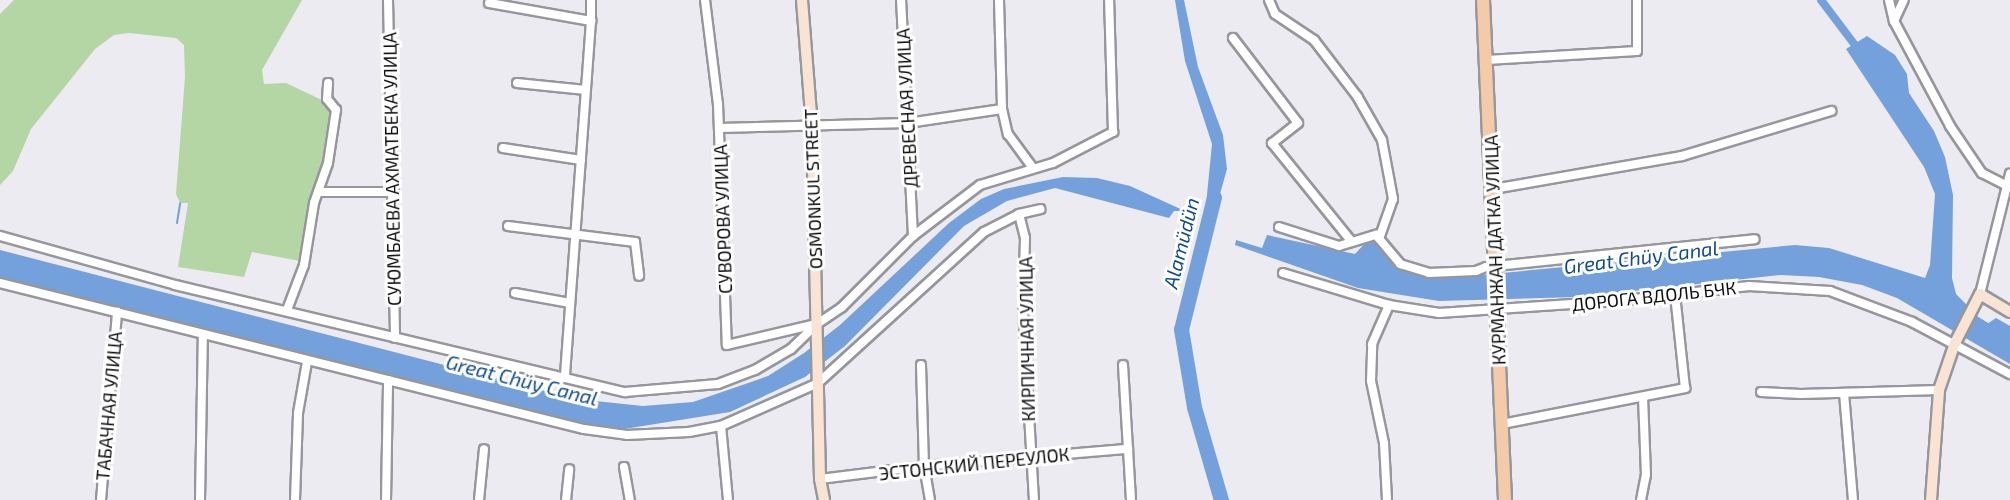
<!DOCTYPE html>
<html>
<head>
<meta charset="utf-8">
<style>
	body { margin:0 }
	#map { position:relative; width:2010px; height:500px; overflow:hidden; background:#ebebf1; font-family:"Exo 2",sans-serif }
	div>[style] { position:absolute }
	[style*='--x'] { left:calc(var(--x)*1px); top:calc(var(--y)*1px); width:calc(var(--w)*1px); rotate:calc(var(--a)*1deg) }
	.green>* { inset:0; background:#b4d6a5 }
	.water>* { inset:0; background:#74a1dc }
	.stream>* { height:2px; margin:-1px; padding:0 1px; transform-origin:1px; border-radius:1px; background:#74a1dc }
	.canal>* { height:8px; margin:-4px; padding:0 4px; transform-origin:4px; border-radius:4px; background:#74a1dc }
	.river>* { height:15px; margin:-7.5px; padding:0 7.5px; transform-origin:7.5px; border-radius:7.5px; background:#74a1dc }
	.roads { filter:drop-shadow(2px 0 #96979c) drop-shadow(-2px 0 #96979c) drop-shadow(0 2px #96979c) drop-shadow(0 -2px #96979c) }
	.street>* { height:8px; margin:-4px; padding:0 4px; transform-origin:4px; border-radius:4px; background:#fff }
	.secondary>* { height:10px; margin:-5px; padding:0 5px; transform-origin:5px; border-radius:5px; background:#f9e4d4 }
	.primary>* { height:12px; margin:-6px; padding:0 6px; transform-origin:6px; border-radius:6px; background:#f4caa9 }
	span { translate:-50% -50%; white-space:nowrap; text-align:center; line-height:1.15; -webkit-text-stroke:6px #fff; paint-order:stroke }
	.street-label { font-size:18px; color:#0d0d0f }
	.water-label { font-size:20px; color:#0f4b91; font-style:italic }
</style>
</head>
<body>
<div id="map">
	<div class="green">
		<div style="clip-path:polygon(14px 0,302px 0,262px 70px,264px 84px,286px 83px,324px 101px,332px 120px,326px 159px,311px 203px,300px 261px,252px 252px,244px 277px,178px 267px,188px 203px,180px 203px,176px 194px,185px 77px,184px 45px,176px 38px,129px 33px,114px 35px,95px 49px,31px 129px,13px 171px,0 185px,0 14px)"></div>
	</div>
	<div class="water">
		<div style="clip-path:polygon(1175px 0,1184px 0,1198px 67px,1223px 135px,1227px 169px,1213px 219px,1205px 215px,1212px 144px,1185px 61px)"></div>
		<div style="clip-path:polygon(1867px 36px,1895px 55px,1907px 74px,1909px 93px,1934px 131px,1945px 157px,1953px 195px,1952px 278px,1956px 294px,1968px 306px,1963px 316px,1984px 326px,1996px 318px,2010px 326px,2010px 364px,1897px 298px,1862px 285px,1819px 277px,1781px 275px,1578px 297px,1439px 301px,1358px 288px,1235px 245px,1236px 240px,1262px 248px,1267px 235px,1355px 254px,1367px 241px,1373px 241px,1393px 264px,1439px 274px,1470px 276px,1795px 245px,1829px 248px,1925px 278px,1930px 265px,1935px 194px,1924px 167px,1846px 49px)"></div>
		<div style="clip-path:polygon(1063px 177px,1097px 178px,1130px 186px,1185px 211px,1174px 211px,1169px 218px,1055px 188px,1007px 201px,964px 226px,845px 346px,805px 377px,730px 412px,618px 430px,577px 423px,0 278px,0 250px,576px 399px,643px 406px,693px 402px,768px 376px,804px 353px,840px 325px,949px 223px,981px 199px,1004px 189px)"></div>
	</div>
	<div class="stream">
		<div style="--x:177;--y:223;--w:20;--a:-81"></div>
	</div>
	<div class="canal">
		<div style="--x:1821;--y:0;--w:66;--a:53"></div>
		<div style="--x:1964;--y:313;--w:54;--a:31.3"></div>
	</div>
	<div class="river">
		<div style="--x:1214;--y:197;--w:136;--a:104"></div>
		<div style="--x:1181;--y:329;--w:79;--a:80.5"></div>
		<div style="--x:1194;--y:407;--w:97;--a:73.8"></div>
	</div>
	<div class="roads">
		<div class="street">
			<div style="--x:388;--y:0;--w:338;--a:88.8"></div>
			<div style="--x:705;--y:0;--w:105;--a:82.9"></div>
			<div style="--x:718;--y:104;--w:241;--a:87.9"></div>
			<div style="--x:727;--y:345;--w:91;--a:-13.3"></div>
			<div style="--x:999;--y:0;--w:109;--a:88.4"></div>
			<div style="--x:1002;--y:109;--w:26;--a:77"></div>
			<div style="--x:1008;--y:134;--w:42;--a:53.7"></div>
			<div style="--x:1269;--y:0;--w:15;--a:67"></div>
			<div style="--x:1275;--y:14;--w:47;--a:33.7"></div>
			<div style="--x:1314;--y:40;--w:71;--a:52.5"></div>
			<div style="--x:1357;--y:96;--w:51;--a:60.4"></div>
			<div style="--x:1382;--y:140;--w:60;--a:79.4"></div>
			<div style="--x:1393;--y:199;--w:42;--a:109.3"></div>
			<div style="--x:1889;--y:0;--w:22;--a:77"></div>
			<div style="--x:1894;--y:21;--w:119;--a:61.9"></div>
			<div style="--x:1950;--y:126;--w:57;--a:55.8"></div>
			<div style="--x:1982;--y:173;--w:27;--a:27"></div>
			<div style="--x:489;--y:3;--w:104;--a:10"></div>
			<div style="--x:591;--y:21;--w:358;--a:94.2"></div>
			<div style="--x:591;--y:21;--w:21;--a:-90"></div>
			<div style="--x:1894;--y:21;--w:23;--a:-65"></div>
			<div style="--x:1233;--y:38;--w:107;--a:52.6"></div>
			<div style="--x:1298;--y:123;--w:33;--a:142"></div>
			<div style="--x:1272;--y:143;--w:127;--a:51.1"></div>
			<div style="--x:1487;--y:60;--w:150;--a:-3.4"></div>
			<div style="--x:1637;--y:51;--w:51;--a:-90"></div>
			<div style="--x:517;--y:83;--w:69;--a:5.8"></div>
			<div style="--x:720;--y:128;--w:188;--a:-1.5"></div>
			<div style="--x:908;--y:123;--w:95;--a:-8.5"></div>
			<div style="--x:503;--y:148;--w:79;--a:8.7"></div>
			<div style="--x:1493;--y:189;--w:192;--a:-9.9"></div>
			<div style="--x:1682;--y:156;--w:156;--a:-16.8"></div>
			<div style="--x:318;--y:192;--w:76;--a:0"></div>
			<div style="--x:1019;--y:214;--w:25;--a:76"></div>
			<div style="--x:1025;--y:238;--w:72;--a:91.6"></div>
			<div style="--x:1023;--y:310;--w:190;--a:86.7"></div>
			<div style="--x:508;--y:226;--w:128;--a:7.2"></div>
			<div style="--x:635;--y:242;--w:34;--a:83"></div>
			<div style="--x:1279;--y:227;--w:63;--a:17.6"></div>
			<div style="--x:1339;--y:246;--w:39;--a:-17"></div>
			<div style="--x:1376;--y:235;--w:38;--a:50"></div>
			<div style="--x:1400;--y:264;--w:30;--a:17"></div>
			<div style="--x:1429;--y:273;--w:47;--a:-2.4"></div>
			<div style="--x:1476;--y:271;--w:11;--a:-22"></div>
			<div style="--x:1486;--y:267;--w:270;--a:-5.9"></div>
			<div style="--x:0;--y:236;--w:182;--a:15.6"></div>
			<div style="--x:175;--y:285;--w:463;--a:13.4"></div>
			<div style="--x:625;--y:392;--w:93;--a:-4.9"></div>
			<div style="--x:718;--y:384;--w:40;--a:-21"></div>
			<div style="--x:755;--y:370;--w:42;--a:-30.3"></div>
			<div style="--x:791;--y:349;--w:36;--a:-44"></div>
			<div style="--x:817;--y:324;--w:30;--a:-34"></div>
			<div style="--x:842;--y:307;--w:100;--a:-45"></div>
			<div style="--x:913;--y:236;--w:236;--a:-92.9"></div>
			<div style="--x:913;--y:236;--w:84;--a:-37.3"></div>
			<div style="--x:980;--y:185;--w:76;--a:-16.8"></div>
			<div style="--x:1053;--y:163;--w:68;--a:-27.3"></div>
			<div style="--x:1113;--y:132;--w:132;--a:-91.7"></div>
			<div style="--x:1283;--y:273;--w:111;--a:16.8"></div>
			<div style="--x:1389;--y:305;--w:51;--a:9.1"></div>
			<div style="--x:1439;--y:313;--w:177;--a:-3.9"></div>
			<div style="--x:1616;--y:301;--w:134;--a:-6.4"></div>
			<div style="--x:1749;--y:286;--w:81;--a:3.5"></div>
			<div style="--x:1830;--y:291;--w:88;--a:20.7"></div>
			<div style="--x:1912;--y:322;--w:111;--a:28"></div>
			<div style="--x:0;--y:283;--w:602;--a:14.04"></div>
			<div style="--x:584;--y:429;--w:43;--a:7.9"></div>
			<div style="--x:627;--y:435;--w:62;--a:-2.8"></div>
			<div style="--x:689;--y:432;--w:33;--a:-11"></div>
			<div style="--x:721;--y:426;--w:106;--a:-23.9"></div>
			<div style="--x:818;--y:383;--w:224;--a:-42.3"></div>
			<div style="--x:984;--y:232;--w:39;--a:-27"></div>
			<div style="--x:1019;--y:214;--w:22;--a:-13"></div>
			<div style="--x:515;--y:293;--w:56;--a:10.3"></div>
			<div style="--x:1980;--y:294;--w:124;--a:-76"></div>
			<div style="--x:287;--y:310;--w:48;--a:-69.3"></div>
			<div style="--x:304;--y:265;--w:63;--a:-80.8"></div>
			<div style="--x:314;--y:203;--w:42;--a:-70.7"></div>
			<div style="--x:328;--y:163;--w:54;--a:-81.4"></div>
			<div style="--x:336;--y:110;--w:14;--a:-129"></div>
			<div style="--x:327;--y:99;--w:16;--a:-86"></div>
			<div style="--x:921;--y:365;--w:101;--a:88.3"></div>
			<div style="--x:924;--y:466;--w:35;--a:80"></div>
			<div style="--x:1123;--y:365;--w:135;--a:86.6"></div>
			<div style="--x:1761;--y:392;--w:40;--a:2.9"></div>
			<div style="--x:1801;--y:394;--w:138;--a:-1.7"></div>
			<div style="--x:1844;--y:393;--w:107;--a:85.2"></div>
			<div style="--x:1502;--y:424;--w:187;--a:-11.1"></div>
			<div style="--x:1685;--y:388;--w:95;--a:-96.1"></div>
			<div style="--x:721;--y:426;--w:74;--a:84.6"></div>
			<div style="--x:624;--y:467;--w:34;--a:80"></div>
			<div style="--x:820;--y:479;--w:105;--a:-7.1"></div>
			<div style="--x:924;--y:466;--w:205;--a:-4.8"></div>
			<div style="--x:101;--y:500;--w:189;--a:-85.1"></div>
			<div style="--x:200;--y:500;--w:166;--a:-89"></div>
			<div style="--x:295;--y:500;--w:87;--a:-88"></div>
			<div style="--x:298;--y:413;--w:52;--a:-80"></div>
			<div style="--x:386;--y:500;--w:120;--a:-89"></div>
			<div style="--x:479;--y:500;--w:51;--a:-84.4"></div>
			<div style="--x:566;--y:500;--w:31;--a:-84"></div>
			<div style="--x:1387;--y:500;--w:57;--a:-93"></div>
			<div style="--x:1384;--y:443;--w:63;--a:-101.8"></div>
			<div style="--x:1371;--y:381;--w:37;--a:-88"></div>
			<div style="--x:1372;--y:344;--w:43;--a:-66.4"></div>
			<div style="--x:1641;--y:500;--w:25;--a:-79"></div>
			<div style="--x:1646;--y:475;--w:77;--a:-92.2"></div>
		</div>
		<div class="secondary">
			<div style="--x:802;--y:0;--w:126;--a:85.5"></div>
			<div style="--x:812;--y:126;--w:353;--a:88.7"></div>
			<div style="--x:820;--y:479;--w:21;--a:79"></div>
			<div style="--x:1931;--y:500;--w:110;--a:-85.8"></div>
			<div style="--x:1939;--y:390;--w:50;--a:-71.2"></div>
			<div style="--x:1955;--y:343;--w:55;--a:-63"></div>
			<div style="--x:1980;--y:294;--w:35;--a:31"></div>
		</div>
		<div class="primary">
			<div style="--x:1483;--y:0;--w:500;--a:87.48"></div>
		</div>
	</div>
	<div class="street-label">
		<span style="left:907px;top:108px;rotate:-93deg">ДРЕВЕСНАЯ УЛИЦА</span>
		<span style="left:392px;top:169px;rotate:-91deg">СУЮМБАЕВА АХМАТБЕКА УЛИЦА</span>
		<span style="left:813px;top:189px;rotate:-92deg">OSMONKUL STREET</span>
		<span style="left:723px;top:219px;rotate:-92deg">СУВОРОВА УЛИЦА</span>
		<span style="left:1495px;top:250px;rotate:-92deg">КУРМАНЖАН ДАТКА УЛИЦА</span>
		<span style="left:1654px;top:296px;rotate:-6deg">ДОРОГА ВДОЛЬ БЧК</span>
		<span style="left:1027px;top:339px;rotate:-91deg">КИРПИЧНАЯ УЛИЦА</span>
		<span style="left:109px;top:406px;rotate:-85deg">ТАБАЧНАЯ УЛИЦА</span>
		<span style="left:974px;top:464px;rotate:-6deg">ЭСТОНСКИЙ ПЕРЕУЛОК</span>
	</div>
	<div class="water-label">
		<span style="left:1181px;top:243px;rotate:-76deg">Alamüdün</span>
		<span style="left:1641px;top:257px;rotate:-7deg">Great Chüy Canal</span>
		<span style="left:522px;top:380px;rotate:14deg">Great Chüy Canal</span>
	</div>
</div>
</body>
</html>
